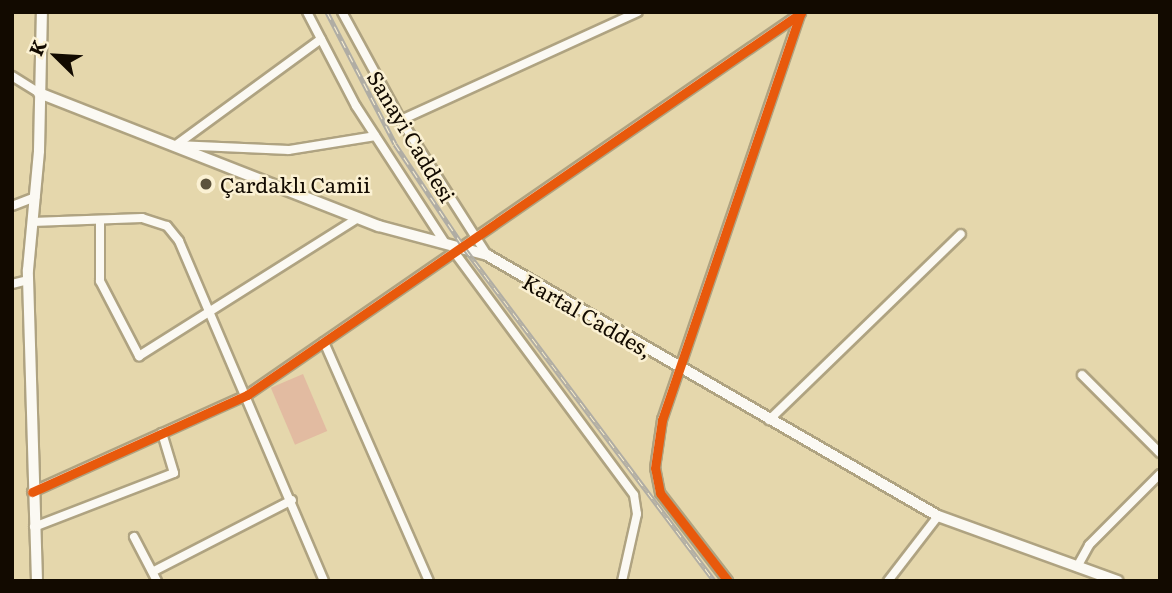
<!DOCTYPE html>
<html>
<head>
<meta charset="utf-8">
<style>
	body { margin:0 }
	#map { position:relative; width:1172px; height:593px; overflow:hidden; background:#e5d7ac; font-family:Literata,serif }
	div>[style] { position:absolute }
	[style*='--x'] { left:calc(var(--x)*1px); top:calc(var(--y)*1px); width:calc(var(--w)*1px); rotate:calc(var(--a)*1deg) }
	.green>* { inset:0; background:#e2bba1; transform-origin:0 0 }
	.roads { filter:drop-shadow(2px 0 #afa381) drop-shadow(-2px 0 #afa381) drop-shadow(0 2px #afa381) drop-shadow(0 -2px #afa381) }
	.minor>* { height:8px; margin:-4px; padding:0 4px; transform-origin:4px; border-radius:4px; background:#fbf9f3 }
	.tertiary>* { height:10px; margin:-5px; padding:0 5px; transform-origin:5px; border-radius:5px; background:#fbf9f3 }
	.secondary>* { height:10px; margin:-5px; padding:0 5px; transform-origin:5px; border-radius:5px; background:#fbf9f3 }
	.rail>* { height:5px; margin-top:-2.5px; transform-origin:0; background:repeating-linear-gradient(90deg,#fbf1d3 0 8px,#b0ada4 0 16px); box-sizing:border-box; border-block:2px solid #b0ada4 }
	.cycleway>* { height:9px; margin:-4.5px; padding:0 4.5px; transform-origin:4.5px; border-radius:4.5px; background:#e8590c }
	.dots>* { width:19px; height:19px; translate:-50% -50%; box-sizing:border-box; border:4px solid #fbf1d3; border-radius:50% }
	span { translate:-50% -50%; white-space:nowrap; text-align:center; line-height:1.15; -webkit-text-stroke:5px #fbf1d3; paint-order:stroke }
	.street-label { font-size:21px; color:#120a00 }
	.poi-label { font-size:21px; color:#120a00 }
	.left { translate:0 -50%; text-align:left }
	.frame { position:absolute; inset:0; border:14px solid #120a00; pointer-events:none }
	.north { position:absolute; left:21px; top:21px; width:70px; height:70px; -webkit-text-stroke:5px #fbf1d3; paint-order:stroke; rotate:294deg; font-size:19px; font-weight:700; line-height:28px; text-align:center; color:#120a00 }
	.north::after { content:''; display:block; margin:auto; width:24px; height:32px; background:#120a00; clip-path:polygon(50% 0,100% 100%,50% 72%,0 100%) }
</style>
</head>
<body>
<div id="map">
	<div class="green">
		<div style="left:303px;top:374px;width:62px;height:35px;rotate:67deg"></div>
	</div>
	<div class="roads">
		<div class="minor">
			<div style="--x:307;--y:12;--w:106;--a:62.5"></div>
			<div style="--x:356;--y:106;--w:163;--a:57"></div>
			<div style="--x:342;--y:12;--w:123;--a:61.4"></div>
			<div style="--x:401;--y:120;--w:160;--a:57.5"></div>
			<div style="--x:321;--y:39;--w:180;--a:143.8"></div>
			<div style="--x:176;--y:145;--w:113;--a:2.5"></div>
			<div style="--x:289;--y:150;--w:87;--a:-9.2"></div>
			<div style="--x:12;--y:76;--w:32;--a:32"></div>
			<div style="--x:401;--y:120;--w:260;--a:-24.5"></div>
			<div style="--x:12;--y:206;--w:25;--a:-21"></div>
			<div style="--x:100;--y:220;--w:61;--a:90"></div>
			<div style="--x:100;--y:281;--w:85;--a:62.5"></div>
			<div style="--x:139;--y:356;--w:259;--a:-32.2"></div>
			<div style="--x:32;--y:222;--w:110;--a:-2.1"></div>
			<div style="--x:142;--y:218;--w:26;--a:18"></div>
			<div style="--x:167;--y:226;--w:19;--a:51"></div>
			<div style="--x:179;--y:241;--w:370;--a:66.9"></div>
			<div style="--x:455;--y:253;--w:301;--a:53.5"></div>
			<div style="--x:634;--y:495;--w:19;--a:81"></div>
			<div style="--x:637;--y:514;--w:69;--a:102.6"></div>
			<div style="--x:12;--y:284;--w:16;--a:-14"></div>
			<div style="--x:324;--y:342;--w:261;--a:66.3"></div>
			<div style="--x:1082;--y:375;--w:110;--a:45"></div>
			<div style="--x:769;--y:420;--w:267;--a:-44.1"></div>
			<div style="--x:32;--y:492;--w:236;--a:-24.3"></div>
			<div style="--x:247;--y:395;--w:673;--a:-34.59"></div>
			<div style="--x:34;--y:527;--w:150;--a:-21.1"></div>
			<div style="--x:174;--y:473;--w:42;--a:-106.7"></div>
			<div style="--x:134;--y:537;--w:50;--a:62.4"></div>
			<div style="--x:1077;--y:567;--w:25;--a:-61"></div>
			<div style="--x:1089;--y:545;--w:100;--a:-45"></div>
			<div style="--x:154;--y:571;--w:155;--a:-27.2"></div>
			<div style="--x:728;--y:581;--w:111;--a:-127.7"></div>
			<div style="--x:660;--y:493;--w:25;--a:-101"></div>
			<div style="--x:655;--y:468;--w:49;--a:-81.7"></div>
			<div style="--x:662;--y:420;--w:428;--a:-71.2"></div>
			<div style="--x:888;--y:581;--w:82;--a:-52.4"></div>
		</div>
		<div class="tertiary">
			<div style="--x:37;--y:581;--w:311;--a:-91.7"></div>
			<div style="--x:28;--y:270;--w:120;--a:-84.7"></div>
			<div style="--x:39;--y:151;--w:139;--a:-88.8"></div>
		</div>
		<div class="secondary">
			<div style="--x:39;--y:93;--w:365;--a:21.4"></div>
			<div style="--x:379;--y:226;--w:112;--a:15"></div>
			<div style="--x:487;--y:255;--w:521;--a:30.06"></div>
			<div style="--x:938;--y:516;--w:191;--a:19.9"></div>
		</div>
	</div>
	<div class="rail">
		<div style="--x:327;--y:12;--w:148;--a:62.7"></div>
		<div style="--x:395;--y:144;--w:126;--a:56.3"></div>
		<div style="--x:465;--y:249;--w:415;--a:53.1"></div>
	</div>
	<div class="cycleway">
		<div style="--x:32;--y:492;--w:236;--a:-24.3"></div>
		<div style="--x:247;--y:395;--w:673;--a:-34.59"></div>
		<div style="--x:728;--y:581;--w:111;--a:-127.7"></div>
		<div style="--x:660;--y:493;--w:25;--a:-101"></div>
		<div style="--x:655;--y:468;--w:49;--a:-81.7"></div>
		<div style="--x:662;--y:420;--w:431;--a:-71.2"></div>
	</div>
	<div class="dots">
		<div style="left:206px;top:184px;background:#5c523c"></div>
	</div>
	<div class="street-label">
		<span style="left:412px;top:136px;rotate:59deg">Sanayi Caddesi</span>
		<span style="left:588px;top:315px;rotate:30deg">Kartal Caddes,</span>
	</div>
	<div class="poi-label">
		<span class="left" style="left:220px;top:184px">Çardaklı Camii</span>
	</div>
	<div class="frame"></div>
	<div class="north">K</div>
</div>
</body>
</html>
